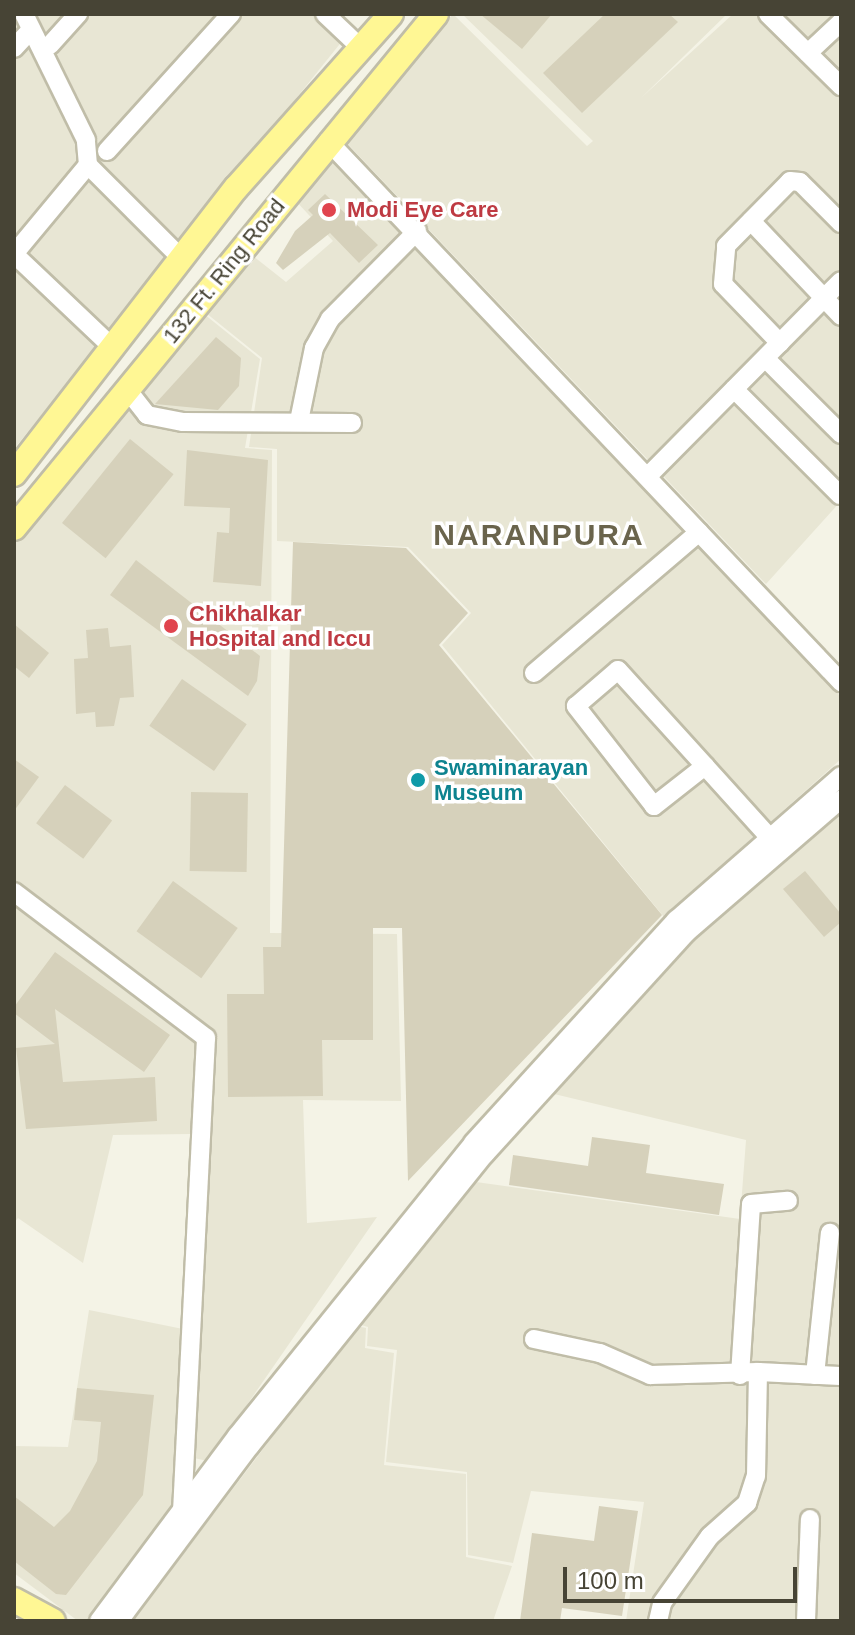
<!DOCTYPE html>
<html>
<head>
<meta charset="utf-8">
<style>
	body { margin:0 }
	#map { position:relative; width:855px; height:1635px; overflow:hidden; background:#f4f3e6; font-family:Arial,sans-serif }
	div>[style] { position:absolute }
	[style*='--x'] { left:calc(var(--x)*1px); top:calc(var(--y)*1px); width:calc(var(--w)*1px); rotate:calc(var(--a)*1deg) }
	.residential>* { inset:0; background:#e8e6d4 }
	.building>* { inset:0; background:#d6d1bb; transform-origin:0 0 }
	.roads { filter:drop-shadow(2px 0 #c0bda8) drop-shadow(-2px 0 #c0bda8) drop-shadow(0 2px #c0bda8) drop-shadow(0 -2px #c0bda8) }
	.minor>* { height:18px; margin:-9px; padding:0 9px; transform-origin:9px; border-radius:9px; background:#fff }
	.major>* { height:24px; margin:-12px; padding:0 12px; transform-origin:12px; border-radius:12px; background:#fff794 }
	.dots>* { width:22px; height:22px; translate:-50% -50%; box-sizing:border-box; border:4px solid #fff; border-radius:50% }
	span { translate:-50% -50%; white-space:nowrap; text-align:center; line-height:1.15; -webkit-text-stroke:7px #fff; paint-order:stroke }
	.health-label { font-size:22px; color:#be3a42; font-weight:700 }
	.left { translate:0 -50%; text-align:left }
	.street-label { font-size:22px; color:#474435 }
	.culture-label { font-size:22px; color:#0d838f; font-weight:700 }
	.district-label { font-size:30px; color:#6a644c; font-weight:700; letter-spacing:2px }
	.frame { position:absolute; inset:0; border:16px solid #474435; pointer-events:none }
	.scale { position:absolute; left:563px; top:1567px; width:234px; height:36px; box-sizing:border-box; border:4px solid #474435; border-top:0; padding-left:10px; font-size:24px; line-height:28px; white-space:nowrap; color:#474435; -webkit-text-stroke:6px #fff; paint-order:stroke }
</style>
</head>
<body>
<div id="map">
	<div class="residential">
		<div style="clip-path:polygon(14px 14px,316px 14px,343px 40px,14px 449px)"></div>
		<div style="clip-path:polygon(453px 14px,587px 146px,593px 141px,462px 14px,727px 14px,641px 98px,733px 14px,761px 14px,841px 94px,841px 501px,766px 584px,342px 138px)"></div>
		<div style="clip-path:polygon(783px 14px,841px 14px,841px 72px)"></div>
		<div style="clip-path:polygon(333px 152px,841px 697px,841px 759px,664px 917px,442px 645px,471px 613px,408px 547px,277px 541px,277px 449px,249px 447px,262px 358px,206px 313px,253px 256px,286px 282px,333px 241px,295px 200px)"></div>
		<div style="clip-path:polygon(204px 314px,260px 359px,245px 448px,272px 450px,270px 933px,397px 934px,401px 1101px,303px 1100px,307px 1223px,377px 1217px,208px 1461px,189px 1457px,211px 1034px,14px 883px,14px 545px)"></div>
		<div style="clip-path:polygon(841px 807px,841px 1621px,626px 1621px,644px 1502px,531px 1491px,513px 1563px,468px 1555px,467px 1472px,386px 1462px,397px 1350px,367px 1346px,368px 1327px,358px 1324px,476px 1182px,740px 1219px,746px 1140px,550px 1093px,694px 936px)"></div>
		<div style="clip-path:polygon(14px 903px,198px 1042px,190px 1134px,113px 1135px,83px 1263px,18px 1218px,14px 1223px)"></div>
		<div style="clip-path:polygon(89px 1310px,183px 1329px,173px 1506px,90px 1621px,78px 1621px,14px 1573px,14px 1446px,68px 1447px)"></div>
		<div style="clip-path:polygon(357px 1326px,366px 1328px,365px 1348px,394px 1353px,384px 1465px,466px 1474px,466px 1557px,512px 1566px,493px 1621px,132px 1621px)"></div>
	</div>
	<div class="building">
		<div style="clip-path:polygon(480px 14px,552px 14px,522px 49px)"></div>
		<div style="clip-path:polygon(605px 14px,669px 14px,678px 22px,582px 113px,543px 73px)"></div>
		<div style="clip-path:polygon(325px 194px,378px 245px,359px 263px,330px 233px,283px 270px,276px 263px,295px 231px,313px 215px,308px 210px)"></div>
		<div style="clip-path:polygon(216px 337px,241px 358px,239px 386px,218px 410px,155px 404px)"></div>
		<div style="left:130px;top:439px;width:56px;height:108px;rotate:39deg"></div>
		<div style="clip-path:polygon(187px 450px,268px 460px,261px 586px,213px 582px,217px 532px,229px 533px,230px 508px,184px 506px)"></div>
		<div style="clip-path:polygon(293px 542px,406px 548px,468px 613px,439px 645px,662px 915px,408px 1181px,402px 928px,373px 928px,373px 1040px,322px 1040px,323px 1096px,228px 1097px,227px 994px,264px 994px,263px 947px,281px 947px)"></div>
		<div style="clip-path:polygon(136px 560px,260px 656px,257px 681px,248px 696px,110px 595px)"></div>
		<div style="clip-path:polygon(14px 624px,49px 653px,29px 678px,14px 666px)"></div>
		<div style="clip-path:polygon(108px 628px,110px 647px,131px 645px,134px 697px,120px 698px,114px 726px,96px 727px,95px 712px,76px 714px,74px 659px,88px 658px,86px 630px)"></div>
		<div style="left:182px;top:679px;width:79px;height:57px;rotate:35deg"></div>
		<div style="clip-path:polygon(14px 759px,39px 777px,14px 811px)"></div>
		<div style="left:65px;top:785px;width:59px;height:48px;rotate:37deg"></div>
		<div style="left:191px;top:792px;width:57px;height:79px;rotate:1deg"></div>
		<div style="clip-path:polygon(805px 871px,841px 914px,841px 922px,824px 937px,783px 889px)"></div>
		<div style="left:173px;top:881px;width:80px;height:62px;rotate:36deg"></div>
		<div style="clip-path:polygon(55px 952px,170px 1035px,144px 1072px,55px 1009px,63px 1082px,155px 1077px,157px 1121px,26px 1129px,16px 1048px,55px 1044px,14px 1013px,14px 1007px)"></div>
		<div style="clip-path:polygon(592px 1137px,650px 1145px,646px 1173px,724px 1184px,719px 1215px,509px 1185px,513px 1155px,588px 1166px)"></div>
		<div style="clip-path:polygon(77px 1388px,154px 1395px,143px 1495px,66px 1595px,56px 1594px,14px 1561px,14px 1496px,54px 1527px,70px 1511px,97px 1461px,101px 1422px,74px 1420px)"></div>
		<div style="clip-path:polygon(599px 1506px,638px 1511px,622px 1616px,562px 1608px,560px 1621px,520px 1621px,532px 1533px,594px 1541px)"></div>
	</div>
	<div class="roads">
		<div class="minor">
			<div style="--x:325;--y:14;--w:50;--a:43.4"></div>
			<div style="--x:768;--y:14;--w:103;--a:44.6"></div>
			<div style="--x:50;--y:45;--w:42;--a:-47.9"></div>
			<div style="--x:14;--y:48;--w:25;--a:-47"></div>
			<div style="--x:808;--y:53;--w:45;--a:-43.2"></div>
			<div style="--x:328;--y:141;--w:746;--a:46.52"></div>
			<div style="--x:107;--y:151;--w:185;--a:-47.9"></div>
			<div style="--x:88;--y:165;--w:130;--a:45"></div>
			<div style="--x:751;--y:221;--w:131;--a:46.5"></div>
			<div style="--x:14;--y:254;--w:116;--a:-50.3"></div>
			<div style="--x:88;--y:165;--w:25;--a:-95"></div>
			<div style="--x:86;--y:140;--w:140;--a:-116.2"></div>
			<div style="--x:14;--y:254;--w:137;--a:43.5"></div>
			<div style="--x:780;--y:343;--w:82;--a:-134"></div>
			<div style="--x:723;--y:284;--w:38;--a:-85"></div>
			<div style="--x:726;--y:246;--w:91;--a:-45.4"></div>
			<div style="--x:790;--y:181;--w:10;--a:6"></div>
			<div style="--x:800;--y:182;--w:58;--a:45"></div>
			<div style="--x:766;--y:359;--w:106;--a:45"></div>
			<div style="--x:126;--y:388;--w:34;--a:52"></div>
			<div style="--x:147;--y:415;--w:37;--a:11"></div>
			<div style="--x:183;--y:422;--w:169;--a:0.3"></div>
			<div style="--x:734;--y:389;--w:150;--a:45"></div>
			<div style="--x:299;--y:421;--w:75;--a:-78.4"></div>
			<div style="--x:314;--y:348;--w:33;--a:-61"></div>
			<div style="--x:330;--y:319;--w:124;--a:-45.3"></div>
			<div style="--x:648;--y:476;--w:274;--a:-45.3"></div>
			<div style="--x:534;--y:673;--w:217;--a:-40.5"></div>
			<div style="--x:705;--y:766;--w:65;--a:141.9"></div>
			<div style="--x:654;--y:806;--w:127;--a:-128"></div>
			<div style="--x:576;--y:706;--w:55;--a:-40.6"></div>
			<div style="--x:618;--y:670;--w:130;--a:47.8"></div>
			<div style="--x:705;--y:766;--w:97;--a:47.9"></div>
			<div style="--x:14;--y:892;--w:241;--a:37.2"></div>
			<div style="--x:206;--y:1038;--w:472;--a:92.9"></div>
			<div style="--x:534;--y:1339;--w:67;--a:12"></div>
			<div style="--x:600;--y:1353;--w:55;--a:23.7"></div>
			<div style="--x:650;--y:1375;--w:108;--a:-1.6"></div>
			<div style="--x:740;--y:1375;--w:171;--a:-86.3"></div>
			<div style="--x:751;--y:1204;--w:37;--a:-5"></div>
			<div style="--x:815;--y:1375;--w:143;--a:-84"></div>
			<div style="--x:99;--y:1621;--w:231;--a:-53.3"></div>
			<div style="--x:237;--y:1436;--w:376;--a:-51.1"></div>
			<div style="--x:473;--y:1143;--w:302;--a:-47.7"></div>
			<div style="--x:676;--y:920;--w:219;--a:-41.1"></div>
			<div style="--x:119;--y:1621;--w:219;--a:-53.2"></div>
			<div style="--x:250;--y:1446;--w:375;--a:-51.2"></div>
			<div style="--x:485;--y:1154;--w:300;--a:-47.7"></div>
			<div style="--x:687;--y:932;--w:203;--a:-40.8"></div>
			<div style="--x:658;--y:1621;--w:18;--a:-77"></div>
			<div style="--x:662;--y:1603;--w:82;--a:-54.4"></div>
			<div style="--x:710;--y:1536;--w:50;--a:-41.7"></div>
			<div style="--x:747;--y:1503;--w:28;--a:-72"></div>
			<div style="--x:756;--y:1476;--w:104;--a:-88.9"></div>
			<div style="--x:758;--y:1372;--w:83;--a:2.8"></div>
			<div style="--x:806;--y:1621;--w:102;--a:-87.8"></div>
		</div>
		<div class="major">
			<div style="--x:14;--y:474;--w:362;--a:-52.2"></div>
			<div style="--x:236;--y:188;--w:233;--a:-48.3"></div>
			<div style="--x:14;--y:528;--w:665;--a:-50.61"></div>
			<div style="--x:14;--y:1600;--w:44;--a:28.3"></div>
		</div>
	</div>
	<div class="dots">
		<div style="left:329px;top:210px;background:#e0444e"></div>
		<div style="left:171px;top:626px;background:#e0444e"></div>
		<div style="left:418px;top:780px;background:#0f9aa8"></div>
	</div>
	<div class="health-label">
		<span class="left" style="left:347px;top:210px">Modi Eye Care</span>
		<span class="left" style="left:189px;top:626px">Chikhalkar<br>Hospital and Iccu</span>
	</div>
	<div class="street-label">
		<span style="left:224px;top:271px;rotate:-51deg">132 Ft. Ring Road</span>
	</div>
	<div class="culture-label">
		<span class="left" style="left:434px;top:780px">Swaminarayan<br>Museum</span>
	</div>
	<div class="district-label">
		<span style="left:539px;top:535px">NARANPURA</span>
	</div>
	<div class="frame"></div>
	<div class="scale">100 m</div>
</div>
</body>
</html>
